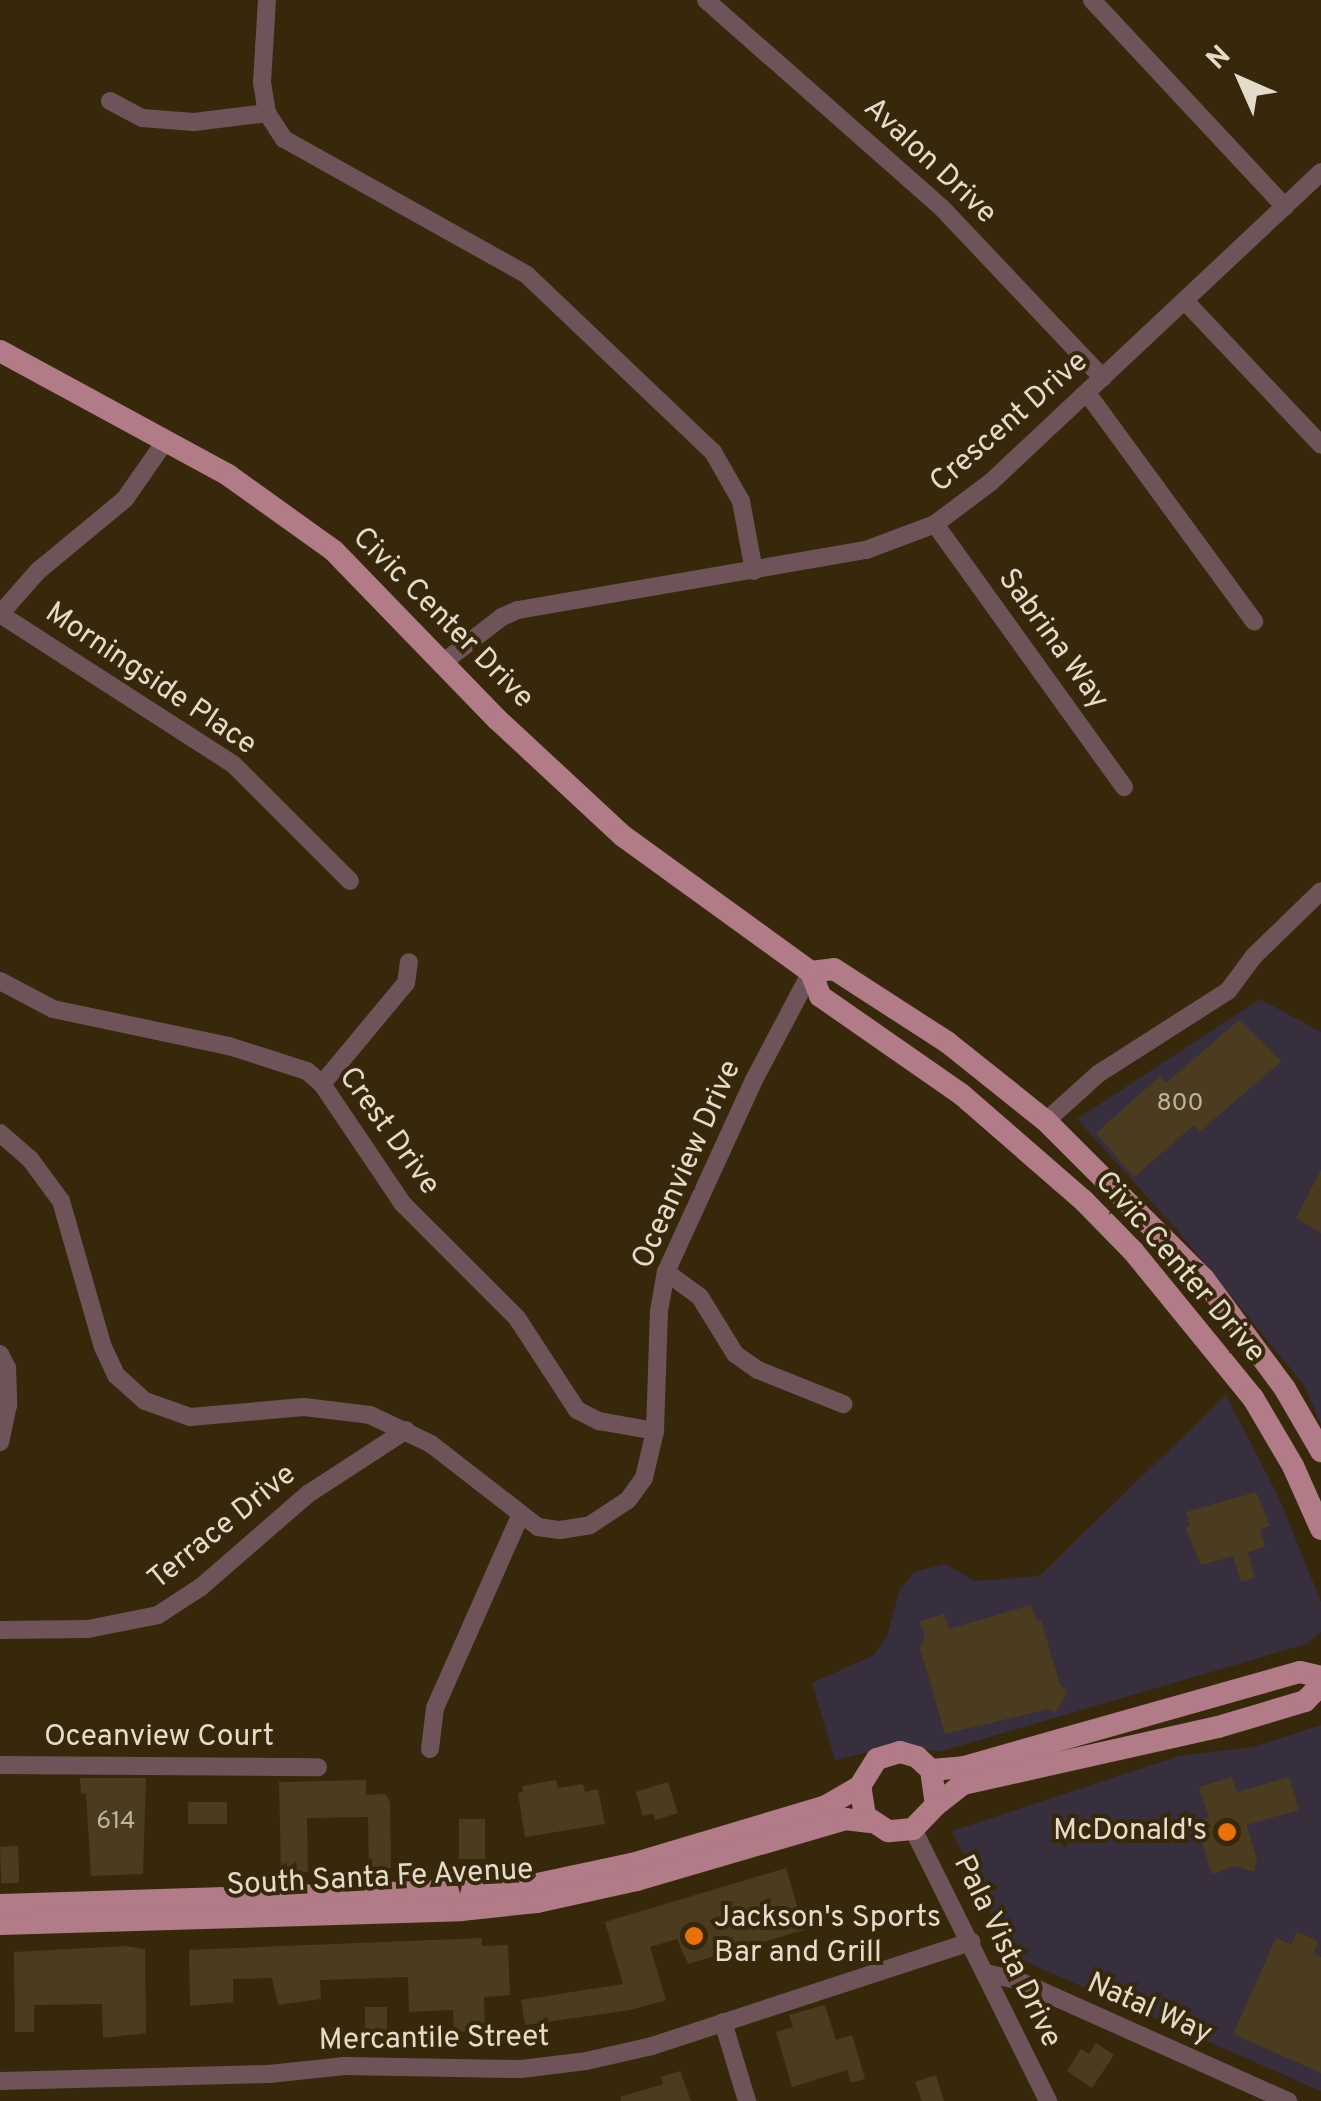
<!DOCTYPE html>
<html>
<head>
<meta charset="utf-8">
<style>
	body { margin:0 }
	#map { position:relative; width:1321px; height:2101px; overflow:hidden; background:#37280c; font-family:Overpass,sans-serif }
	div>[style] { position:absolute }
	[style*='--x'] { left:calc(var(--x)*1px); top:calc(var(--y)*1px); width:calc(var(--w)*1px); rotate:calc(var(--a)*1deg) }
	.commercial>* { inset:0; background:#372e3e }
	.building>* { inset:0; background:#4b3c20; transform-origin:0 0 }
	.minor>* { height:18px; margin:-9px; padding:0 9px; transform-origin:9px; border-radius:9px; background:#6e5459 }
	.major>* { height:22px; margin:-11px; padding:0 11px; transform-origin:11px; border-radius:11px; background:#b17c87 }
	.dots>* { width:28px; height:28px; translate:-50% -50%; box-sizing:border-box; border:5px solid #37280c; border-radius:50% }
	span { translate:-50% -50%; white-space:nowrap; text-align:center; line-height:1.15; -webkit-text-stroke:8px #37280c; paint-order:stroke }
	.number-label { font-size:25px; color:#beb3a0 }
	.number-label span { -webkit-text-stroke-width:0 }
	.street-label { font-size:30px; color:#e4dbcb }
	.poi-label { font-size:30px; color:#e4dbcb }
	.right { translate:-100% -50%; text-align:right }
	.left { translate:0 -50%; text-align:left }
	.north { position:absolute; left:1191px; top:30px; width:100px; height:100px; -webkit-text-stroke:8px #37280c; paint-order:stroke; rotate:315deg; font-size:28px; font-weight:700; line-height:40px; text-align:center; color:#e4dbcb }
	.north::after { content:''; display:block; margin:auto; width:35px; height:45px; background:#e4dbcb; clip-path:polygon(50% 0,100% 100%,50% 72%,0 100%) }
</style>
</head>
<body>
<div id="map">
	<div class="commercial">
		<div style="clip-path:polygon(1260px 999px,1321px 1032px,1321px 1424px,1304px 1385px,1177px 1230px,1077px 1119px)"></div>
		<div style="clip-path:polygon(1226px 1395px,1279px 1498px,1321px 1602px,1321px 1632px,1306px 1644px,939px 1752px,901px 1744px,835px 1760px,812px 1683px,874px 1655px,887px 1636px,900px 1589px,914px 1572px,945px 1564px,975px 1581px,1039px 1576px)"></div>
		<div style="clip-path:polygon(1321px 1725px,1321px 2091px,1010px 1955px,952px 1831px,1179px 1756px,1254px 1747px)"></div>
	</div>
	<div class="building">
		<div style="clip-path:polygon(1239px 1020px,1282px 1061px,1199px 1132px,1194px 1125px,1134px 1177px,1096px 1133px,1160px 1076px,1166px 1083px)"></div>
		<div style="clip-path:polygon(1321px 1170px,1321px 1233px,1296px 1218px)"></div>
		<div style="clip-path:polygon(1256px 1492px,1270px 1526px,1260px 1529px,1265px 1547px,1248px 1552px,1255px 1578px,1241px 1582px,1233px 1556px,1201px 1565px,1185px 1527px,1190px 1526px,1186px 1512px)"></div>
		<div style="clip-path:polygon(1031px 1605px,1037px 1621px,1041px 1620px,1060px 1685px,1068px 1690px,1056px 1713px,1048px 1709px,945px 1734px,920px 1648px,925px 1637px,920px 1621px,944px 1614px,949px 1629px)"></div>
		<div style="clip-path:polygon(1232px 1777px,1237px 1792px,1289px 1777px,1299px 1810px,1247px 1825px,1257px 1860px,1254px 1872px,1235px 1866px,1212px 1874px,1196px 1822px,1209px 1818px,1199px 1787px)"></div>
		<div style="clip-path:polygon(80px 1778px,146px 1778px,143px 1874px,91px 1876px,86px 1793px,81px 1794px)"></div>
		<div style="clip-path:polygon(366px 1780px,366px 1795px,386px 1794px,390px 1803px,391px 1868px,369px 1869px,368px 1817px,307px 1818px,308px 1872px,281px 1873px,279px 1782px)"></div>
		<div style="clip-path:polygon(556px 1780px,558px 1788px,583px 1784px,585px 1792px,598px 1789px,605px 1824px,525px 1837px,518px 1793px,523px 1792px,522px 1786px)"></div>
		<div style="clip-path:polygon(668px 1782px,678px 1813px,655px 1820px,653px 1813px,643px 1816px,636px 1792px)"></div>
		<div style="left:227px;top:1802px;width:22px;height:39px;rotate:90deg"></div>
		<div style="left:459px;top:1819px;width:26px;height:40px"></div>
		<div style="left:18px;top:1846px;width:37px;height:18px;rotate:88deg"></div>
		<div style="clip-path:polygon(786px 1868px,804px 1930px,688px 1964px,677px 1939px,650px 1947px,666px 2000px,631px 2010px,525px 2025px,521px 2000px,623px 1984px,605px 1922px)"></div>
		<div style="clip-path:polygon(1297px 1932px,1318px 1941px,1313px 1954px,1321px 1957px,1321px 2073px,1233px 2034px,1276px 1938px,1291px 1944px)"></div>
		<div style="clip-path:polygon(482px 1938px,482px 1946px,508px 1945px,510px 1995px,484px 1997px,485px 2031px,454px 2032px,453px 2010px,409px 2012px,408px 1977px,320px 1980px,321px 1999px,278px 2005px,272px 1978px,233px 1979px,233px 2002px,190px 2006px,189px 1950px)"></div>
		<div style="clip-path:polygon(125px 1946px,145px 1949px,146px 2033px,103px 2038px,102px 2004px,34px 2005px,34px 2032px,15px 2032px,14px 1952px)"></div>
		<div style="clip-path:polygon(825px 2005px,836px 2040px,852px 2035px,865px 2079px,851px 2083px,847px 2070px,792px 2087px,776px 2032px,793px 2027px,789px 2015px)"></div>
		<div style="left:365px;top:2007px;width:22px;height:27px"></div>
		<div style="clip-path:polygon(1096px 2043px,1114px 2055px,1092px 2088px,1067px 2071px,1081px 2049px,1089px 2054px)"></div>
		<div style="clip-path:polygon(680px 2071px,691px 2101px,621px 2101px,620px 2097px,663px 2084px,661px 2077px)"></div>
		<div style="clip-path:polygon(936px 2075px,944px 2101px,922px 2101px,915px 2082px)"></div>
	</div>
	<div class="minor">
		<div style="--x:267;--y:0;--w:82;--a:93.5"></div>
		<div style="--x:262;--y:82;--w:31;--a:81"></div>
		<div style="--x:267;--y:113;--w:31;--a:57"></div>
		<div style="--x:284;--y:139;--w:278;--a:29.2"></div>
		<div style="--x:527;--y:275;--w:257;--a:43.6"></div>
		<div style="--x:713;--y:452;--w:56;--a:60.3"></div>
		<div style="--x:741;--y:501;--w:71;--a:79.5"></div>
		<div style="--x:706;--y:0;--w:315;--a:41.4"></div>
		<div style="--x:942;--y:208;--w:234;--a:46.6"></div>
		<div style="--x:1092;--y:0;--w:283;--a:47"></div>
		<div style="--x:110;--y:101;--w:36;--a:28"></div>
		<div style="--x:142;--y:118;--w:52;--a:4.4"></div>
		<div style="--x:194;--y:122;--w:74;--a:-7"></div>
		<div style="--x:1185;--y:301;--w:198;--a:46.6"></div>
		<div style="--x:1087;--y:393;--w:283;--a:53.8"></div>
		<div style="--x:935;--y:524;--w:324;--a:54.3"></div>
		<div style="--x:0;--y:614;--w:278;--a:32.8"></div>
		<div style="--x:234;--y:765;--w:164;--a:45"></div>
		<div style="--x:0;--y:614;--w:57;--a:-48.5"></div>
		<div style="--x:38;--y:571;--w:113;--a:-39.6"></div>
		<div style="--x:125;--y:499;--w:72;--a:-55.2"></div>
		<div style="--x:445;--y:661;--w:72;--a:-37.7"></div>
		<div style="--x:502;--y:617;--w:17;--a:-24"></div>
		<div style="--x:518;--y:610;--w:353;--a:-9.8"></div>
		<div style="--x:866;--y:550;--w:74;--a:-20.6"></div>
		<div style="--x:935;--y:524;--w:70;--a:-36.9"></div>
		<div style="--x:991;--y:482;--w:453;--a:-43.2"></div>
		<div style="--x:0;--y:981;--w:60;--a:27.8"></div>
		<div style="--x:53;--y:1009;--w:180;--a:11.9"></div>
		<div style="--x:229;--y:1046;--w:82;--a:17.8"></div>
		<div style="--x:307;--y:1071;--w:20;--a:41"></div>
		<div style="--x:322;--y:1084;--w:145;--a:56"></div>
		<div style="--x:403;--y:1204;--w:161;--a:45"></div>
		<div style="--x:517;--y:1318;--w:110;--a:56.9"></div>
		<div style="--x:577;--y:1410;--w:25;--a:27"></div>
		<div style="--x:599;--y:1421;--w:57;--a:10.1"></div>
		<div style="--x:322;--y:1084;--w:131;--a:-50.3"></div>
		<div style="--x:406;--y:983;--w:21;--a:-82"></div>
		<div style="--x:1046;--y:1121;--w:70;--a:-42.1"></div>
		<div style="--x:1098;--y:1074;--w:154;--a:-32.6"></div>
		<div style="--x:1228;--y:991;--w:44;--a:-53.4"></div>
		<div style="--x:1254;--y:956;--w:93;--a:-44.1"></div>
		<div style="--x:0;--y:1133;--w:40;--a:41"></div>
		<div style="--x:30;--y:1159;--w:52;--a:53.6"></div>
		<div style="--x:61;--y:1201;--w:152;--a:74"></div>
		<div style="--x:103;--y:1347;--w:31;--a:65"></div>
		<div style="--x:116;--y:1375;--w:39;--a:42"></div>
		<div style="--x:145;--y:1401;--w:48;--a:19.6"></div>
		<div style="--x:190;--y:1417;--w:114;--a:-5"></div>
		<div style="--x:304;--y:1407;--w:66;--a:6.9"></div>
		<div style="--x:370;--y:1415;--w:68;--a:25.4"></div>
		<div style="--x:431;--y:1444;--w:135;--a:37.8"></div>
		<div style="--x:538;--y:1527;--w:22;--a:8"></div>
		<div style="--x:560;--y:1530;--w:30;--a:-9"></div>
		<div style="--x:590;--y:1525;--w:45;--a:-33.3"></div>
		<div style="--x:628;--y:1500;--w:27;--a:-54"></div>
		<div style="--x:644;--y:1478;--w:48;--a:-76.8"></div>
		<div style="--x:655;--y:1431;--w:120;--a:-88.1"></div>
		<div style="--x:659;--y:1311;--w:40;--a:-80"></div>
		<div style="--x:666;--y:1272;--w:211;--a:-65.4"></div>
		<div style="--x:754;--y:1080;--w:122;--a:-62.2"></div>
		<div style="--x:666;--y:1272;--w:42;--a:36.3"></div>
		<div style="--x:700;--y:1297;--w:67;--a:58.4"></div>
		<div style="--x:735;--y:1354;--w:28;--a:35"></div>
		<div style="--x:758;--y:1370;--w:92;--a:21.8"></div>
		<div style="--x:0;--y:1354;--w:16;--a:63"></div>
		<div style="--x:7;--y:1368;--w:37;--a:88"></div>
		<div style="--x:8;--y:1405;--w:38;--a:102"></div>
		<div style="--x:0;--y:1630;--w:88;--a:-0.7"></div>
		<div style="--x:88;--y:1629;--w:71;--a:-11.3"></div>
		<div style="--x:158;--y:1615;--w:51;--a:-33.1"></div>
		<div style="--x:201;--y:1587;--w:142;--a:-41"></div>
		<div style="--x:308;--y:1494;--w:117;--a:-33.1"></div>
		<div style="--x:430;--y:1749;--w:41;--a:-83"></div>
		<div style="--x:435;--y:1708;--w:210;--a:-66.1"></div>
		<div style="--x:0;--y:1765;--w:318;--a:0.4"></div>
		<div style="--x:913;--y:1829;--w:304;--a:63.6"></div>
		<div style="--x:986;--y:1973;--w:32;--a:13"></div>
		<div style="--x:1017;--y:1980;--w:297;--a:24.1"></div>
		<div style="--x:723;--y:2022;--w:83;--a:73.1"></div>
		<div style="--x:0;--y:2081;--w:269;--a:-1.5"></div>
		<div style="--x:269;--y:2074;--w:76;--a:-6"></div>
		<div style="--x:345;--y:2066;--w:176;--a:1"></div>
		<div style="--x:521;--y:2069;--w:65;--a:-7"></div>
		<div style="--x:586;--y:2061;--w:68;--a:-12.8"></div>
		<div style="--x:652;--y:2046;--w:336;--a:-18.1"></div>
	</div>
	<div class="major">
		<div style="--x:0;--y:351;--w:260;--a:28.5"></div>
		<div style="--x:228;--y:475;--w:130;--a:35.6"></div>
		<div style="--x:334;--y:551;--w:235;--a:45.9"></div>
		<div style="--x:498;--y:720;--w:171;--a:42.9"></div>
		<div style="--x:623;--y:836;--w:232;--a:35.9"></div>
		<div style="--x:811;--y:972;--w:26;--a:69"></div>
		<div style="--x:820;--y:996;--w:172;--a:34.8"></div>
		<div style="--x:961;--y:1094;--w:163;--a:41"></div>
		<div style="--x:1084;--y:1201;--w:70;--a:45.6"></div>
		<div style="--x:1133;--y:1251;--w:190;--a:50.8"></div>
		<div style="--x:1253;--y:1398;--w:79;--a:59.5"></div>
		<div style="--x:1293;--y:1466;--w:69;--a:66"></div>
		<div style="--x:811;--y:972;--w:23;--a:-7"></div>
		<div style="--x:834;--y:969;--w:135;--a:32.9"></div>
		<div style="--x:947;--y:1042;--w:127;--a:38.6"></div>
		<div style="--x:1046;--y:1121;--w:223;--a:45"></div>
		<div style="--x:1204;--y:1279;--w:137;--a:53.6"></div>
		<div style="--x:1285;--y:1389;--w:72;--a:59.9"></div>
		<div style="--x:931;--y:1770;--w:33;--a:-5"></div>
		<div style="--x:964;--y:1767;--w:349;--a:-15.8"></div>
		<div style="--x:1300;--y:1672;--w:22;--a:13"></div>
		<div style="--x:936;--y:1805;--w:34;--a:-38"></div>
		<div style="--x:963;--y:1784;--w:261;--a:-12.6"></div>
		<div style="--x:1218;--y:1727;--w:91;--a:-16.6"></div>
		<div style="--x:1305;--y:1701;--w:23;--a:-45"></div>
		<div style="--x:0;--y:1905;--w:514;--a:-1.78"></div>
		<div style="--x:514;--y:1889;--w:121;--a:-12"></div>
		<div style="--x:632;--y:1864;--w:202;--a:-16.6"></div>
		<div style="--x:826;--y:1806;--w:39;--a:-30"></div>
		<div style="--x:860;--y:1786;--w:32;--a:-58"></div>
		<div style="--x:877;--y:1759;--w:24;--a:-17"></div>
		<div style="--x:900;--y:1752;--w:18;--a:16"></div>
		<div style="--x:917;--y:1757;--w:19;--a:43"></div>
		<div style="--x:931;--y:1770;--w:35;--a:82"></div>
		<div style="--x:936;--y:1805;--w:33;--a:134"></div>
		<div style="--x:913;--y:1829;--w:25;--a:175"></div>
		<div style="--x:888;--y:1831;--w:27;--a:-147"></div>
		<div style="--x:865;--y:1816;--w:30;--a:-99"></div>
		<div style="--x:0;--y:1924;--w:461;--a:-1.7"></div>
		<div style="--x:461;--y:1910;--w:76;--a:-6"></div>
		<div style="--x:537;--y:1902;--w:102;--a:-12.4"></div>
		<div style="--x:637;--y:1880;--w:217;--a:-16.3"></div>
		<div style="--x:845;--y:1819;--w:25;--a:7"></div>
	</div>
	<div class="dots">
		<div style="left:1227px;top:1832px;background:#e8710a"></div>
		<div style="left:694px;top:1936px;background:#e8710a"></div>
	</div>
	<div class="number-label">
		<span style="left:1180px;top:1104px">800</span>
		<span style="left:116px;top:1822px">614</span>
	</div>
	<div class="street-label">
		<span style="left:929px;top:162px;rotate:43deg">Avalon Drive</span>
		<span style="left:1010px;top:423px;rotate:-41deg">Crescent Drive</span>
		<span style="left:442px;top:619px;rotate:45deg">Civic Center Drive</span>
		<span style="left:1052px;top:640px;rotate:54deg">Sabrina Way</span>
		<span style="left:150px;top:680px;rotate:34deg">Morningside Place</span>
		<span style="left:388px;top:1132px;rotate:54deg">Crest Drive</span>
		<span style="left:688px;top:1165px;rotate:-66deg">Oceanview Drive</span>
		<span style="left:1179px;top:1268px;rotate:49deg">Civic Center Drive</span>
		<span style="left:223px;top:1528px;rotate:-39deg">Terrace Drive</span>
		<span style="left:159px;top:1738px">Oceanview Court</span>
		<span style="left:380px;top:1879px;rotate:-3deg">South Santa Fe Avenue</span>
		<span style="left:1006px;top:1952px;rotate:64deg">Pala Vista Drive</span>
		<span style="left:1149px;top:2010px;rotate:24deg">Natal Way</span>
		<span style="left:434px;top:2040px;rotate:-1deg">Mercantile Street</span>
	</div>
	<div class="poi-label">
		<span class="right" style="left:1207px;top:1832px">McDonald's</span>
		<span class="left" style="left:714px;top:1936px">Jackson's Sports<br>Bar and Grill</span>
	</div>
	<div class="north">N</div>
</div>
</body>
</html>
